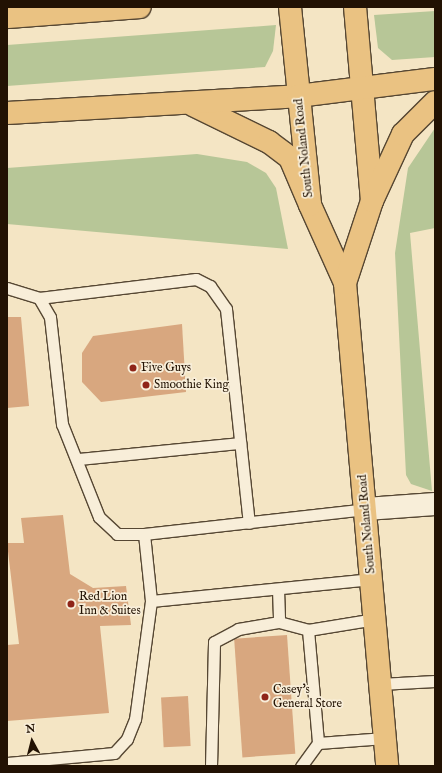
<!DOCTYPE html>
<html>
<head>
<meta charset="utf-8">
<style>
	body { margin:0 }
	#map { position:relative; width:442px; height:773px; overflow:hidden; background:#f4e5c4; font-family:"IM FELL English",serif }
	div>[style] { position:absolute }
	[style*='--x'] { left:calc(var(--x)*1px); top:calc(var(--y)*1px); width:calc(var(--w)*1px); rotate:calc(var(--a)*1deg) }
	.green>* { inset:0; background:#b7c697 }
	.building>* { inset:0; background:#d8a77f; transform-origin:0 0 }
	.roads { filter:drop-shadow(1px 0 #564733) drop-shadow(-1px 0 #564733) drop-shadow(0 1px #564733) drop-shadow(0 -1px #564733) }
	.lane>* { height:11px; margin:-5.5px; padding:0 5.5px; transform-origin:5.5px; border-radius:5.5px; background:#f8eed9 }
	.street>* { height:22px; margin:-11px; padding:0 11px; transform-origin:11px; border-radius:11px; background:#f8eed9 }
	.primary>* { height:22px; margin:-11px; padding:0 11px; transform-origin:11px; border-radius:11px; background:#eac282 }
	.highway>* { height:22px; margin:-11px; padding:0 11px; transform-origin:11px; border-radius:11px; background:#eac282 }
	.dots>* { width:11px; height:11px; translate:-50% -50%; box-sizing:border-box; border:2px solid #f8eed9; border-radius:50% }
	span { translate:-50% -50%; white-space:nowrap; text-align:center; line-height:1.15; -webkit-text-stroke:3.5px #f8eed9; paint-order:stroke }
	.street-label { font-size:12px; color:#221203 }
	.poi-label { font-size:12px; color:#221203 }
	.left { translate:0 -50%; text-align:left }
	.frame { position:absolute; inset:0; border:8px solid #221203; pointer-events:none }
	.north { position:absolute; left:12px; top:721px; width:40px; height:40px; -webkit-text-stroke:3px #f8eed9; paint-order:stroke; rotate:353deg; font-size:11px; font-weight:700; line-height:16px; text-align:center; color:#221203 }
	.north::after { content:''; display:block; margin:auto; width:14px; height:18px; background:#221203; clip-path:polygon(50% 0,100% 100%,50% 72%,0 100%) }
</style>
</head>
<body>
<div id="map">
	<div class="green">
		<div style="clip-path:polygon(435px 11px,435px 57px,392px 60px,378px 48px,374px 15px)"></div>
		<div style="clip-path:polygon(276px 25px,273px 51px,265px 67px,7px 86px,7px 45px)"></div>
		<div style="clip-path:polygon(435px 128px,435px 228px,410px 233px,432px 491px,411px 484px,406px 475px,395px 253px,408px 168px)"></div>
		<div style="clip-path:polygon(197px 154px,247px 162px,266px 173px,276px 188px,288px 249px,7px 224px,7px 168px)"></div>
	</div>
	<div class="building">
		<div style="clip-path:polygon(7px 317px,21px 317px,29px 406px,7px 408px)"></div>
		<div style="clip-path:polygon(182px 324px,186px 392px,101px 402px,82px 382px,82px 353px,93px 336px)"></div>
		<div style="clip-path:polygon(63px 515px,70px 574px,93px 588px,126px 586px,131px 625px,100px 626px,109px 713px,7px 721px,7px 645px,19px 644px,7px 543px,24px 543px,21px 518px)"></div>
		<div style="left:287px;top:635px;width:119px;height:53px;rotate:86deg"></div>
		<div style="left:188px;top:696px;width:50px;height:27px;rotate:87deg"></div>
	</div>
	<div class="roads">
		<div class="lane">
			<div style="--x:7;--y:288;--w:34;--a:17"></div>
			<div style="--x:39;--y:298;--w:22;--a:60"></div>
			<div style="--x:50;--y:317;--w:108;--a:83.6"></div>
			<div style="--x:62;--y:424;--w:100;--a:68.3"></div>
			<div style="--x:99;--y:517;--w:25;--a:43"></div>
			<div style="--x:117;--y:534;--w:27;--a:0"></div>
			<div style="--x:144;--y:534;--w:67;--a:84"></div>
			<div style="--x:151;--y:601;--w:119;--a:97.7"></div>
			<div style="--x:135;--y:719;--w:22;--a:112"></div>
			<div style="--x:127;--y:739;--w:19;--a:133"></div>
			<div style="--x:114;--y:753;--w:107;--a:174.7"></div>
			<div style="--x:39;--y:298;--w:158;--a:-6.9"></div>
			<div style="--x:196;--y:279;--w:16;--a:27"></div>
			<div style="--x:210;--y:286;--w:28;--a:55"></div>
			<div style="--x:226;--y:309;--w:215;--a:83.9"></div>
			<div style="--x:79;--y:459;--w:162;--a:-5.7"></div>
			<div style="--x:144;--y:534;--w:223;--a:-6.4"></div>
			<div style="--x:278;--y:589;--w:33;--a:88"></div>
			<div style="--x:151;--y:601;--w:222;--a:-5.7"></div>
			<div style="--x:308;--y:630;--w:68;--a:-9.3"></div>
			<div style="--x:380;--y:684;--w:55;--a:-3.1"></div>
			<div style="--x:318;--y:743;--w:67;--a:-4.3"></div>
			<div style="--x:211;--y:766;--w:124;--a:-88.6"></div>
			<div style="--x:214;--y:642;--w:27;--a:-28"></div>
			<div style="--x:238;--y:629;--w:42;--a:-9.7"></div>
			<div style="--x:279;--y:622;--w:30;--a:15"></div>
			<div style="--x:308;--y:630;--w:113;--a:84.9"></div>
			<div style="--x:318;--y:743;--w:29;--a:126"></div>
		</div>
		<div class="street">
			<div style="--x:366;--y:509;--w:69;--a:-4.1"></div>
		</div>
		<div class="primary">
			<div style="--x:290;--y:7;--w:199;--a:84.2"></div>
			<div style="--x:310;--y:205;--w:85;--a:65.8"></div>
			<div style="--x:345;--y:283;--w:485;--a:85"></div>
			<div style="--x:345;--y:283;--w:86;--a:-71.8"></div>
			<div style="--x:372;--y:201;--w:195;--a:-95"></div>
		</div>
		<div class="highway">
			<div style="--x:7;--y:17;--w:133;--a:-4.3"></div>
			<div style="--x:193;--y:105;--w:85;--a:26"></div>
			<div style="--x:269;--y:142;--w:26;--a:37"></div>
			<div style="--x:290;--y:158;--w:51;--a:66.9"></div>
			<div style="--x:7;--y:113;--w:291;--a:-3.3"></div>
			<div style="--x:298;--y:96;--w:138;--a:-7.1"></div>
			<div style="--x:372;--y:201;--w:74;--a:-65.2"></div>
			<div style="--x:403;--y:134;--w:45;--a:-45"></div>
		</div>
	</div>
	<div class="dots">
		<div style="left:133px;top:368px;background:#8f2418"></div>
		<div style="left:146px;top:385px;background:#8f2418"></div>
		<div style="left:71px;top:604px;background:#8f2418"></div>
		<div style="left:265px;top:697px;background:#8f2418"></div>
	</div>
	<div class="street-label">
		<span style="left:304px;top:148px;rotate:-96deg">South Noland Road</span>
		<span style="left:367px;top:524px;rotate:-95deg">South Noland Road</span>
	</div>
	<div class="poi-label">
		<span class="left" style="left:141px;top:368px">Five Guys</span>
		<span class="left" style="left:154px;top:385px">Smoothie King</span>
		<span class="left" style="left:79px;top:604px">Red Lion<br>Inn &amp; Suites</span>
		<span class="left" style="left:273px;top:697px">Casey's<br>General Store</span>
	</div>
	<div class="frame"></div>
	<div class="north">N</div>
</div>
</body>
</html>
